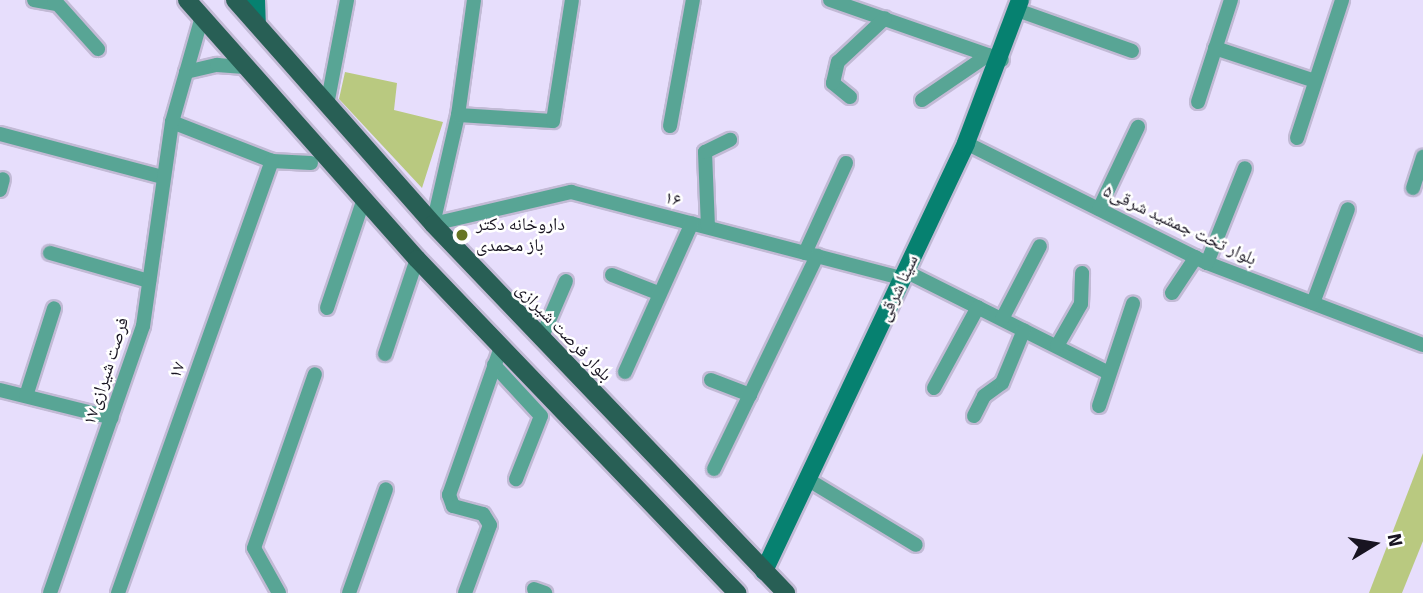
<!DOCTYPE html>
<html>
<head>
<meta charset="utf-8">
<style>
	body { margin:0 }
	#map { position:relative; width:1423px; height:593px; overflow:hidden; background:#e7defc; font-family:Signika,"Noto Naskh Arabic",sans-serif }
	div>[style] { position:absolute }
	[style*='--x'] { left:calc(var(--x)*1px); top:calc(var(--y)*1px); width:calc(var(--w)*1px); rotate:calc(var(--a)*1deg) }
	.green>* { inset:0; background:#b9c980 }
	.roads { filter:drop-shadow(2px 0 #c2bad5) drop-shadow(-2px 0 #c2bad5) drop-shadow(0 2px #c2bad5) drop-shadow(0 -2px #c2bad5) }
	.street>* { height:14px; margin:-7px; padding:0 7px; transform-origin:7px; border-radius:7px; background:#58a595 }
	.secondary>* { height:18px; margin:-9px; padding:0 9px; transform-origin:9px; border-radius:9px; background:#068170 }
	.primary>* { height:18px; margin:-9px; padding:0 9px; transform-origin:9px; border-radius:9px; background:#285f55 }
	.dots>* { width:19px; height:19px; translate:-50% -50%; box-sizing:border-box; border:4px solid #fff; border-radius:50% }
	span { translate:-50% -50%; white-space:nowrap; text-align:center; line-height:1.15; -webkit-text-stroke:5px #fff; paint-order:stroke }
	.street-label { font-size:18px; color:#181421 }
	.poi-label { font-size:18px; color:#181421 }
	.left { translate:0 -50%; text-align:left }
	.north { position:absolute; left:1339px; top:509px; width:70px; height:70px; -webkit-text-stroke:5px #fff; paint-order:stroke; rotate:79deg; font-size:19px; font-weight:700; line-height:28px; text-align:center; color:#181421 }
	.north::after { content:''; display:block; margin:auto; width:24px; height:32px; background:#181421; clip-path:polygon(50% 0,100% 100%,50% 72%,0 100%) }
</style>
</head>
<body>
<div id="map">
	<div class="green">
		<div style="clip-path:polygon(345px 72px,397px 83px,394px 110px,443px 122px,422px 188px,339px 99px)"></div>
		<div style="clip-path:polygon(1423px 453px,1423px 541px,1402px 593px,1369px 593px)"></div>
	</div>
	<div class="roads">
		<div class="street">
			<div style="--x:34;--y:0;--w:23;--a:10"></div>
			<div style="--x:54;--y:0;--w:66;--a:48.1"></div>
			<div style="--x:474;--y:0;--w:116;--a:97.9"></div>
			<div style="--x:458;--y:115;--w:112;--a:102.9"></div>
			<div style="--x:433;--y:224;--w:142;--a:-13.1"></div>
			<div style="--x:571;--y:192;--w:342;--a:14.6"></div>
			<div style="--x:830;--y:0;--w:182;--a:19.2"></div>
			<div style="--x:1017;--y:10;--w:122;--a:19.6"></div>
			<div style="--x:1215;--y:48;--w:105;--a:18.3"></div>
			<div style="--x:186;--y:72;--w:32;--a:-13"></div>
			<div style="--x:217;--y:65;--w:31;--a:4"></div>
			<div style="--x:850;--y:97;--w:22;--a:-141"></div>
			<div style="--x:833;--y:83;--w:22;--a:-77"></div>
			<div style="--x:838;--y:62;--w:64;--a:-43.1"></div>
			<div style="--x:922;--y:100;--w:80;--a:-34.3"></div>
			<div style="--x:1198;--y:102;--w:107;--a:-72.1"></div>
			<div style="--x:327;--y:105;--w:107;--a:-79.2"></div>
			<div style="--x:458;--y:115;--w:95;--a:3.6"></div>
			<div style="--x:553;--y:121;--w:122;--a:-81.1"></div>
			<div style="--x:172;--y:122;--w:107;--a:21.3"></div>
			<div style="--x:272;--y:161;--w:39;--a:3"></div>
			<div style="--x:670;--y:126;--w:128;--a:-79.7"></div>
			<div style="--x:0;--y:134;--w:169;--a:14.8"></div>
			<div style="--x:1297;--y:138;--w:145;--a:-71.9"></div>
			<div style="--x:966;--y:143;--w:269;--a:26.5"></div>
			<div style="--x:1207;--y:263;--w:231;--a:20.8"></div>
			<div style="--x:1413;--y:188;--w:33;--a:-72"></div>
			<div style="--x:0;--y:190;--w:11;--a:-75"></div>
			<div style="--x:1099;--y:209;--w:91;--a:-64.6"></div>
			<div style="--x:708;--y:227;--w:75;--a:-92.3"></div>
			<div style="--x:705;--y:152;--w:28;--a:-26"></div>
			<div style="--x:50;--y:253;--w:103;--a:15.8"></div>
			<div style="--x:805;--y:253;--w:99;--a:-65.5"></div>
			<div style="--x:1207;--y:263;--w:102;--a:-68.2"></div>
			<div style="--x:905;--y:271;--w:228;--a:26.6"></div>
			<div style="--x:612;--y:275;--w:49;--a:21.4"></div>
			<div style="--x:1172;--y:293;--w:43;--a:-56.3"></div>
			<div style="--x:1313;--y:303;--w:100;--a:-69.6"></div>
			<div style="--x:327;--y:308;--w:115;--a:-71.3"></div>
			<div style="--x:1002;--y:319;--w:82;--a:-62.5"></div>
			<div style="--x:541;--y:339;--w:63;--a:-66.7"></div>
			<div style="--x:1057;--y:346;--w:48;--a:-60.3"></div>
			<div style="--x:1081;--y:304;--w:31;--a:-88"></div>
			<div style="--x:385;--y:354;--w:100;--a:-71.4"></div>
			<div style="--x:494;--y:365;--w:69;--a:47.3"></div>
			<div style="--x:541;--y:416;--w:68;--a:111.6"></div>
			<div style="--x:625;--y:372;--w:163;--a:-65.8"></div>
			<div style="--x:711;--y:380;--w:42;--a:21"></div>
			<div style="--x:934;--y:388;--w:92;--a:-61.5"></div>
			<div style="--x:0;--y:390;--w:115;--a:14"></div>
			<div style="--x:26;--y:396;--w:92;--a:-72.3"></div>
			<div style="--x:1099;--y:406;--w:108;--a:-71.6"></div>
			<div style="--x:974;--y:416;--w:22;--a:-63"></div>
			<div style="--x:984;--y:396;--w:22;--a:-36"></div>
			<div style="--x:1002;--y:383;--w:57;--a:-67.5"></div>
			<div style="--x:714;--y:469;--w:237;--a:-64.2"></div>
			<div style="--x:807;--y:479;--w:127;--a:31.2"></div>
			<div style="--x:534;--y:589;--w:12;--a:20"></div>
			<div style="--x:50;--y:593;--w:283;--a:-70.8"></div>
			<div style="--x:143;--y:326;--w:206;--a:-81.9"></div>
			<div style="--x:172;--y:122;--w:109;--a:-74.1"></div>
			<div style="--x:118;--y:593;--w:459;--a:-70.4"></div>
			<div style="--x:279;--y:593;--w:51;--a:-119.1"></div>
			<div style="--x:254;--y:548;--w:184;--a:-70.7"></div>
			<div style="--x:349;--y:593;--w:110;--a:-70.4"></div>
			<div style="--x:465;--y:593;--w:72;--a:-69.8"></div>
			<div style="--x:490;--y:525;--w:13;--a:-122"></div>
			<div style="--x:483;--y:514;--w:31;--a:-165"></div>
			<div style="--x:453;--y:506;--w:12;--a:-110"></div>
			<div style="--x:449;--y:495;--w:157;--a:-70.6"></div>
		</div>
		<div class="secondary">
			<div style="--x:256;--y:0;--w:24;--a:88"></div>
			<div style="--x:764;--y:571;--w:473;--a:-64.7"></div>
			<div style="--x:966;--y:143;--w:153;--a:-69.3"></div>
		</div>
		<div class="primary">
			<div style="--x:187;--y:0;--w:346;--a:48.4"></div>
			<div style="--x:417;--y:259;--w:463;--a:46.2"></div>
			<div style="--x:235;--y:0;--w:299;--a:48.5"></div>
			<div style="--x:433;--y:224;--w:511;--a:46.27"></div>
		</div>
	</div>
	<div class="dots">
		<div style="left:462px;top:235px;background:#667522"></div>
	</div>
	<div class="street-label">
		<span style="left:673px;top:199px;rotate:15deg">۱۶</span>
		<span style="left:1180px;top:225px;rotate:25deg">بلوار تخت جمشید شرقی۵</span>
		<span style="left:898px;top:288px;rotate:-65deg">سینا شرقی</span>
		<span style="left:564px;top:332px;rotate:46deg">بلوار فرصت شیرازی</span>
		<span style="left:177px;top:370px;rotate:-70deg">۱۷</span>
		<span style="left:106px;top:371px;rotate:-72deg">۱۷فرصت شیرازی</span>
	</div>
	<div class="poi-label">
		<span class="left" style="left:476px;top:235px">داروخانه دکتر<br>باز محمدی</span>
	</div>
	<div class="north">N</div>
</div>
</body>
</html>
